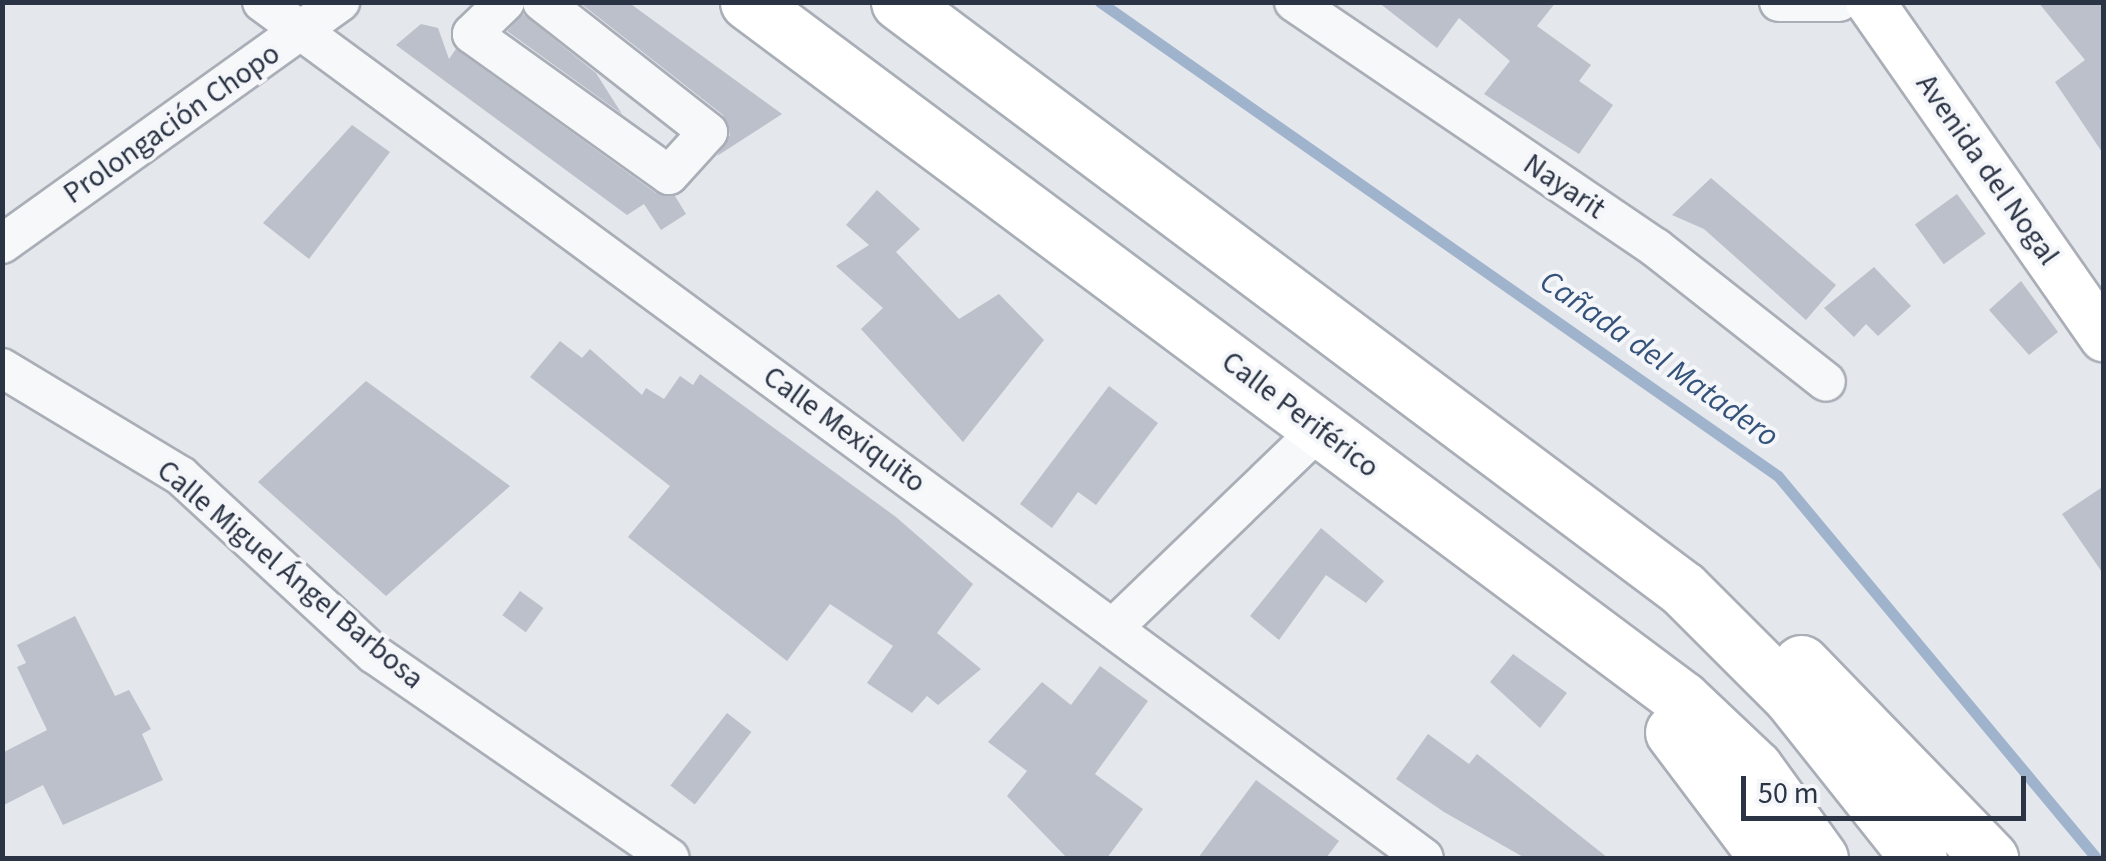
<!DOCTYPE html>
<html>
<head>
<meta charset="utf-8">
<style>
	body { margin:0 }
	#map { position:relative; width:2106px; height:861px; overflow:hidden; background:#e4e7ec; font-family:"Source Sans 3",sans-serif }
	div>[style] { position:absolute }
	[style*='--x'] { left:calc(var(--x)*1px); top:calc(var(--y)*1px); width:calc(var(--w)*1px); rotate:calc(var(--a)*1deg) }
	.stream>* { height:11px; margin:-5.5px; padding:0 5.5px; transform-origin:5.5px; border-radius:5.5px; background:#9fb4cc }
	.building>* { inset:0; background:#bbc0ca; transform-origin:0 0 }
	.roads { filter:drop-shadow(2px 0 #a9aeb7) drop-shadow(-2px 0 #a9aeb7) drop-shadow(0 2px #a9aeb7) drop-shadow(0 -2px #a9aeb7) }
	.minor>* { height:38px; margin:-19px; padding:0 19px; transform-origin:19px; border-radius:19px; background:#f7f8fa }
	.major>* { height:48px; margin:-24px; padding:0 24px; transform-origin:24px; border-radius:24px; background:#fff }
	.highway>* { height:55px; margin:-27.5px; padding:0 27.5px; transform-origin:27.5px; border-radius:27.5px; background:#fff }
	span { translate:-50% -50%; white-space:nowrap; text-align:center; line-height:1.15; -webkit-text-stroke:8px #f4f6f9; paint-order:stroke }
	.street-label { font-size:30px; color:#2b3445 }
	.water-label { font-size:32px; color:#34527a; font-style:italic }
	.frame { position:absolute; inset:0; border:5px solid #2b3445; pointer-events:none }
	.scale { position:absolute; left:1741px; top:776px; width:285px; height:45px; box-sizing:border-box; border:5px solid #2b3445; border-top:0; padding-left:12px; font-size:30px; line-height:35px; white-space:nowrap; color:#2b3445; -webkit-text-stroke:8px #f4f6f9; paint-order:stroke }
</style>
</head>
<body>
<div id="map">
	<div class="stream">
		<div style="--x:1100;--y:2;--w:827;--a:34.96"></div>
		<div style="--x:1778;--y:476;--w:497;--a:50.2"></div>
	</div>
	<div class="building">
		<div style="clip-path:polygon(579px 2px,628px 2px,782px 114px,717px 156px,730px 135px,723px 115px)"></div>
		<div style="clip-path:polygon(1378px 2px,1556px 2px,1537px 26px,1591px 65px,1579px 81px,1613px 105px,1579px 154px,1484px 94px,1510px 61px,1459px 18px,1437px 48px)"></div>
		<div style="clip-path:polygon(2038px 2px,2104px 2px,2104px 155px,2055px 82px,2085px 60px)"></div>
		<div style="clip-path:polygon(523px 14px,596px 73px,622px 114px,507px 31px)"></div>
		<div style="clip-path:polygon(421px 24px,438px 28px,449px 59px,456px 49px,656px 193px,675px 196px,686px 214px,661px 230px,644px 204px,627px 215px,396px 45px)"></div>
		<div style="clip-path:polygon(352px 125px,390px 152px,309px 259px,263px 223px)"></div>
		<div style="clip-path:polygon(1711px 178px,1836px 285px,1806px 320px,1704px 229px,1672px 215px)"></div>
		<div style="clip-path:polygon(877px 190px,920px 229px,896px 252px,959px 319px,999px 294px,1044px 340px,963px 442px,861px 329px,883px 308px,836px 266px,869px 245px,846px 225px)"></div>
		<div style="left:1957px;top:194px;width:49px;height:52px;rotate:54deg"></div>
		<div style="clip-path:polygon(1874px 267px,1911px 306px,1878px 336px,1866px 324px,1854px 337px,1824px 308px)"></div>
		<div style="clip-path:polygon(2021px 281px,2058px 332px,2029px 355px,1989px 310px)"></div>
		<div style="clip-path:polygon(560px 341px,582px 358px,590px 349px,642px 395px,646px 388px,664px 399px,680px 376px,693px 385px,700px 374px,896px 517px,973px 584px,937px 633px,981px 669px,938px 705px,927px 696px,912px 713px,867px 683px,893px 646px,830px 604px,787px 661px,628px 537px,670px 486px,530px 377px)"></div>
		<div style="clip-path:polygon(366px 381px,510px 486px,386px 596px,258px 482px)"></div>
		<div style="clip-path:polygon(1109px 386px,1158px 423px,1096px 505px,1078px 492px,1052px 528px,1020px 504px)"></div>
		<div style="clip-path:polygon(2104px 486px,2104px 575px,2062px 514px)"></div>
		<div style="clip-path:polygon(1321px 528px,1384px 581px,1366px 603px,1326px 575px,1279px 640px,1250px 616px)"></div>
		<div style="left:520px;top:591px;width:29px;height:30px;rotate:36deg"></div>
		<div style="clip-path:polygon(75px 616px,115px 696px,129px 690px,151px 729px,142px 734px,163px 780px,63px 825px,43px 785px,2px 806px,2px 753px,47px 730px,17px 667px,26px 663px,17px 645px)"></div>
		<div style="clip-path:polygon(1513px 654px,1567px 693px,1540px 728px,1490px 682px)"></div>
		<div style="clip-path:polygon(1100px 666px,1148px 701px,1095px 774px,1143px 809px,1107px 858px,1067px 858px,1007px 796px,1027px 771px,988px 742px,1042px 682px,1071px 705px)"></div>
		<div style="left:727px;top:713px;width:31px;height:92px;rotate:38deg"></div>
		<div style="clip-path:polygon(1428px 734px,1469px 764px,1477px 754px,1608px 858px,1525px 858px,1444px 812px,1396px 779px)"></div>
		<div style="clip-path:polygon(1256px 780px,1339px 841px,1326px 858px,1198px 858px)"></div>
	</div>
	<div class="roads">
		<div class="minor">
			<div style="--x:262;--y:2;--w:1443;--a:36.38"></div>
			<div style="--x:505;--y:2;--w:46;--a:135.9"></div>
			<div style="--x:472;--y:34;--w:242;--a:35.6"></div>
			<div style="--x:669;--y:175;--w:58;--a:-47.8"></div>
			<div style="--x:708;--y:132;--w:211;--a:-141.9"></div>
			<div style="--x:1294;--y:2;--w:438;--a:34.2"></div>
			<div style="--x:1656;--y:248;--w:216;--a:38.2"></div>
			<div style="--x:1779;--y:2;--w:60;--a:0"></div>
			<div style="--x:2;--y:244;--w:416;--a:-35.6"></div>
			<div style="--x:2;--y:368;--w:209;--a:31.1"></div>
			<div style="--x:181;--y:476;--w:263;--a:42.7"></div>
			<div style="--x:374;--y:654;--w:359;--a:34.6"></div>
			<div style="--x:1113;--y:628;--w:287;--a:-43.9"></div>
		</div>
		<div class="major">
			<div style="--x:1870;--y:2;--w:409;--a:55.1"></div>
		</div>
		<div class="highway">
			<div style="--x:748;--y:2;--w:1165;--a:36.73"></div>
			<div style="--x:1682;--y:699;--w:100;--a:43.4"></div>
			<div style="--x:1755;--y:768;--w:111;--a:54.2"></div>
			<div style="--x:899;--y:2;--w:979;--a:36.82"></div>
			<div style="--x:1683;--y:589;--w:151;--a:45"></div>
			<div style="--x:1790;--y:696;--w:207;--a:51.5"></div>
			<div style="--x:1801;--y:663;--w:272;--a:45.9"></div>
			<div style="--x:1673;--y:732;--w:158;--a:53"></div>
		</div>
	</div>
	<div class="street-label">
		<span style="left:172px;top:124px;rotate:-35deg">Prolongación Chopo</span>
		<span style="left:1987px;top:170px;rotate:55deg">Avenida del Nogal</span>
		<span style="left:1564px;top:187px;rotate:34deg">Nayarit</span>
		<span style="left:1300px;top:415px;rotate:37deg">Calle Periférico</span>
		<span style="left:844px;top:430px;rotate:36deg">Calle Mexiquito</span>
		<span style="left:290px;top:575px;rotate:40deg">Calle Miguel Ángel Barbosa</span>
	</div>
	<div class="water-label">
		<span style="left:1659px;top:359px;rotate:35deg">Cañada del Matadero</span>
	</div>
	<div class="frame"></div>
	<div class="scale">50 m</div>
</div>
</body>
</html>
